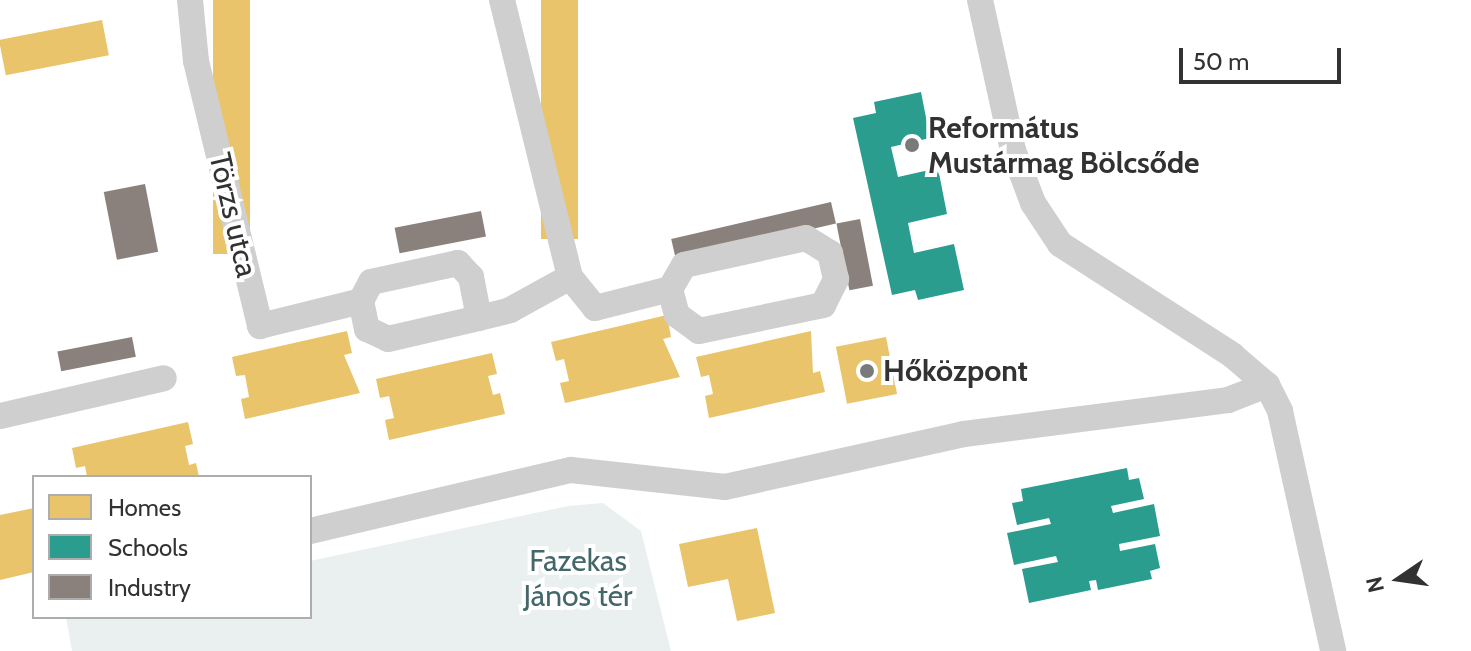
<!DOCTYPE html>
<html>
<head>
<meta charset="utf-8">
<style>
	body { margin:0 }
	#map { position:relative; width:1471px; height:651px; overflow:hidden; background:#fff; font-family:Cabin,sans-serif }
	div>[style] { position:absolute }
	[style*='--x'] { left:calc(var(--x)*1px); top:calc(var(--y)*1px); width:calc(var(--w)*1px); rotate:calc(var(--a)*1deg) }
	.green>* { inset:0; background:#eaf0f0 }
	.homes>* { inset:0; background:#e9c46a; transform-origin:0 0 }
	.schools>* { inset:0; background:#2a9d8f }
	.industry>* { inset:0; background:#8a817c; transform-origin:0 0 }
	.street>* { height:26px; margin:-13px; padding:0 13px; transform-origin:13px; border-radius:13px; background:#cfcfcf }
	.dots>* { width:22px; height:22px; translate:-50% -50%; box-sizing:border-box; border:4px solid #fff; border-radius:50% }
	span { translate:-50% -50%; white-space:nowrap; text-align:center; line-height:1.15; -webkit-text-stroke:8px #fff; paint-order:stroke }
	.poi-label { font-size:30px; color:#323232; font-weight:700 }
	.left { translate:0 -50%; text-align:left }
	.street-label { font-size:30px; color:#323232 }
	.park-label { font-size:30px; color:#446769 }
	.legend { position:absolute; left:32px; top:475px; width:280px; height:144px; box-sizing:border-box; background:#fff; border:2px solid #adadad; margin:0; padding:10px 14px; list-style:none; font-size:24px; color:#323232 }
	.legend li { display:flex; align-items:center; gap:16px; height:40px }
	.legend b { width:40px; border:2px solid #adadad }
	.north { position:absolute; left:1359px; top:539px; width:80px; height:80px; -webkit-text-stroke:6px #fff; paint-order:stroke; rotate:257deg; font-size:22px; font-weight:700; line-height:32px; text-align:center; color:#323232 }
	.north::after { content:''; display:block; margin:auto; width:28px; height:36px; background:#323232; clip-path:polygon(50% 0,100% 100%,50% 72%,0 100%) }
	.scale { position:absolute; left:1179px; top:48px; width:162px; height:36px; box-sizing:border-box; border:4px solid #323232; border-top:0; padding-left:10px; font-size:24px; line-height:28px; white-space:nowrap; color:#323232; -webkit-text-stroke:6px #fff; paint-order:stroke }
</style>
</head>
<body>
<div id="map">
	<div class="green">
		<div style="clip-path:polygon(603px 503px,641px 531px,671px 651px,72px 651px,66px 617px,310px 617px,310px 561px,568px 506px)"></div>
	</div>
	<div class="homes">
		<div style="left:213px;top:0;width:37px;height:254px"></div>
		<div style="left:541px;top:0;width:37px;height:239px"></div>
		<div style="left:102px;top:20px;width:36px;height:105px;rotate:79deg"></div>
		<div style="clip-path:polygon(667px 315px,671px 337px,663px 339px,680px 377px,565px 403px,560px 383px,569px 381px,564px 359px,556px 361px,551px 342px)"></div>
		<div style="clip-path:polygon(347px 331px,352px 353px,344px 355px,360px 393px,245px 419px,241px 399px,249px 397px,245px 375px,236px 376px,232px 357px)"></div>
		<div style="clip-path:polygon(811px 331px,813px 373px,820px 371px,825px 392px,709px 418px,705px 396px,713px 394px,709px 375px,701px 377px,696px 357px)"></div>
		<div style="left:886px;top:337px;width:58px;height:51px;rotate:79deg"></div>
		<div style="clip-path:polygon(492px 353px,497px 374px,488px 376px,493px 395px,500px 393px,505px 414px,389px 440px,385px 420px,394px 418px,389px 396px,380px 398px,376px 379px)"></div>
		<div style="clip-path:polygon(188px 422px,193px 444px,185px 446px,189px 465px,196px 463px,199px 477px,87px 477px,85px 466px,76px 468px,72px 448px)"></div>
		<div style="clip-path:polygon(34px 508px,34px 572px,0 580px,0 515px)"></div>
		<div style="clip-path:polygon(757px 528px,775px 613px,737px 621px,728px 579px,688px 587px,679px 544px)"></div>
	</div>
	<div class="schools">
		<div style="clip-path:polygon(921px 92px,930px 138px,891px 147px,898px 177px,938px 168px,947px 214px,908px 223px,914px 253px,954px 244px,964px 290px,918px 300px,915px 290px,892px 295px,853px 118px,876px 113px,874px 102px)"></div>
		<div style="clip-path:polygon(1127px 468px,1129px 480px,1139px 478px,1144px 499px,1111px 506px,1113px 513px,1154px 504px,1160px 536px,1119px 544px,1120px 551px,1155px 544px,1160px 568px,1150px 571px,1152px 579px,1098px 590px,1096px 580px,1089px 581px,1091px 590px,1029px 603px,1022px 569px,1058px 562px,1056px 556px,1014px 565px,1007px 533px,1051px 524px,1049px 518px,1017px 525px,1012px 503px,1023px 501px,1021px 489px)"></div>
	</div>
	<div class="industry">
		<div style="left:145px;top:184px;width:69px;height:42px;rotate:79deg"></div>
		<div style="left:831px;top:202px;width:22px;height:164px;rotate:77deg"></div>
		<div style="left:481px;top:211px;width:26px;height:88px;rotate:79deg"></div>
		<div style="left:860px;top:219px;width:68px;height:24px;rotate:79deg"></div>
		<div style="left:132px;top:337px;width:20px;height:76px;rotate:79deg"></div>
	</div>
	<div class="street">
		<div style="--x:190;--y:0;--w:61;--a:84.4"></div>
		<div style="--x:196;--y:61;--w:273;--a:76.4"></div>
		<div style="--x:260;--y:326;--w:104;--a:-13.9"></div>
		<div style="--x:502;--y:0;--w:285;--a:76.2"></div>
		<div style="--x:980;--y:0;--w:154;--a:77.6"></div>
		<div style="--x:1013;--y:150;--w:57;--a:69.3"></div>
		<div style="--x:1033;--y:203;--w:49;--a:56.6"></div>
		<div style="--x:1060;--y:244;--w:205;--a:32.8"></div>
		<div style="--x:1232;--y:355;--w:46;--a:40.6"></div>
		<div style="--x:1267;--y:385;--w:29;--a:63"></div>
		<div style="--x:1280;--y:411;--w:246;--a:77.5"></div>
		<div style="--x:479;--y:318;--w:42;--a:-101"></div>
		<div style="--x:471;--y:277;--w:19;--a:-133"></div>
		<div style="--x:458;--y:263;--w:89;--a:167.7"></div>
		<div style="--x:371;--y:282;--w:21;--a:118"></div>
		<div style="--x:361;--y:301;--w:29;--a:78"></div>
		<div style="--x:367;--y:329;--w:23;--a:25"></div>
		<div style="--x:388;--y:339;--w:93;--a:-13"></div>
		<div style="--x:479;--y:318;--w:32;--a:-14"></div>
		<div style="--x:510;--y:310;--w:68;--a:-28.8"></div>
		<div style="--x:570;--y:277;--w:40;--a:51"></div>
		<div style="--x:595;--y:308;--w:77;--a:-14.2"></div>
		<div style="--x:670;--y:289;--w:27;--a:75"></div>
		<div style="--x:677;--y:315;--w:27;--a:36"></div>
		<div style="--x:699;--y:331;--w:127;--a:-11.8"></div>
		<div style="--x:823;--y:305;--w:29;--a:-63"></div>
		<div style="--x:836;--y:279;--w:27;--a:-103"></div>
		<div style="--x:830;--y:253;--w:28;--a:-148"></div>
		<div style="--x:806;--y:238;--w:125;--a:167.5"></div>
		<div style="--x:684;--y:265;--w:28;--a:120"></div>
		<div style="--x:0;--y:416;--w:168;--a:-13"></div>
		<div style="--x:310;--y:531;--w:268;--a:-13.2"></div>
		<div style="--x:571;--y:470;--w:155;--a:6.3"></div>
		<div style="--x:725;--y:487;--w:245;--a:-12.5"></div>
		<div style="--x:964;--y:434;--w:266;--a:-7.3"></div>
		<div style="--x:1228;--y:400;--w:42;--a:-21"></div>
	</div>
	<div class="dots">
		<div style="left:912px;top:145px;background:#7a7a7a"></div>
		<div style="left:867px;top:371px;background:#7a7a7a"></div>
	</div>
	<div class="poi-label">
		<span class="left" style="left:928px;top:145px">Református<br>Mustármag Bölcsőde</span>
		<span class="left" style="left:883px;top:371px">Hőközpont</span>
	</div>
	<div class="street-label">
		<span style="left:233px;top:215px;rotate:77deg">Törzs utca</span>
	</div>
	<div class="park-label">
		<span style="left:578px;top:578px">Fazekas<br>János tér</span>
	</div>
	<ul class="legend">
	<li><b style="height:22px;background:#e9c46a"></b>Homes</li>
	<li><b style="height:22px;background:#2a9d8f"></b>Schools</li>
	<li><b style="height:22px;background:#8a817c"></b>Industry</li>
	</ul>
	<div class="north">N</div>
	<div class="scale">50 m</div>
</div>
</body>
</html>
